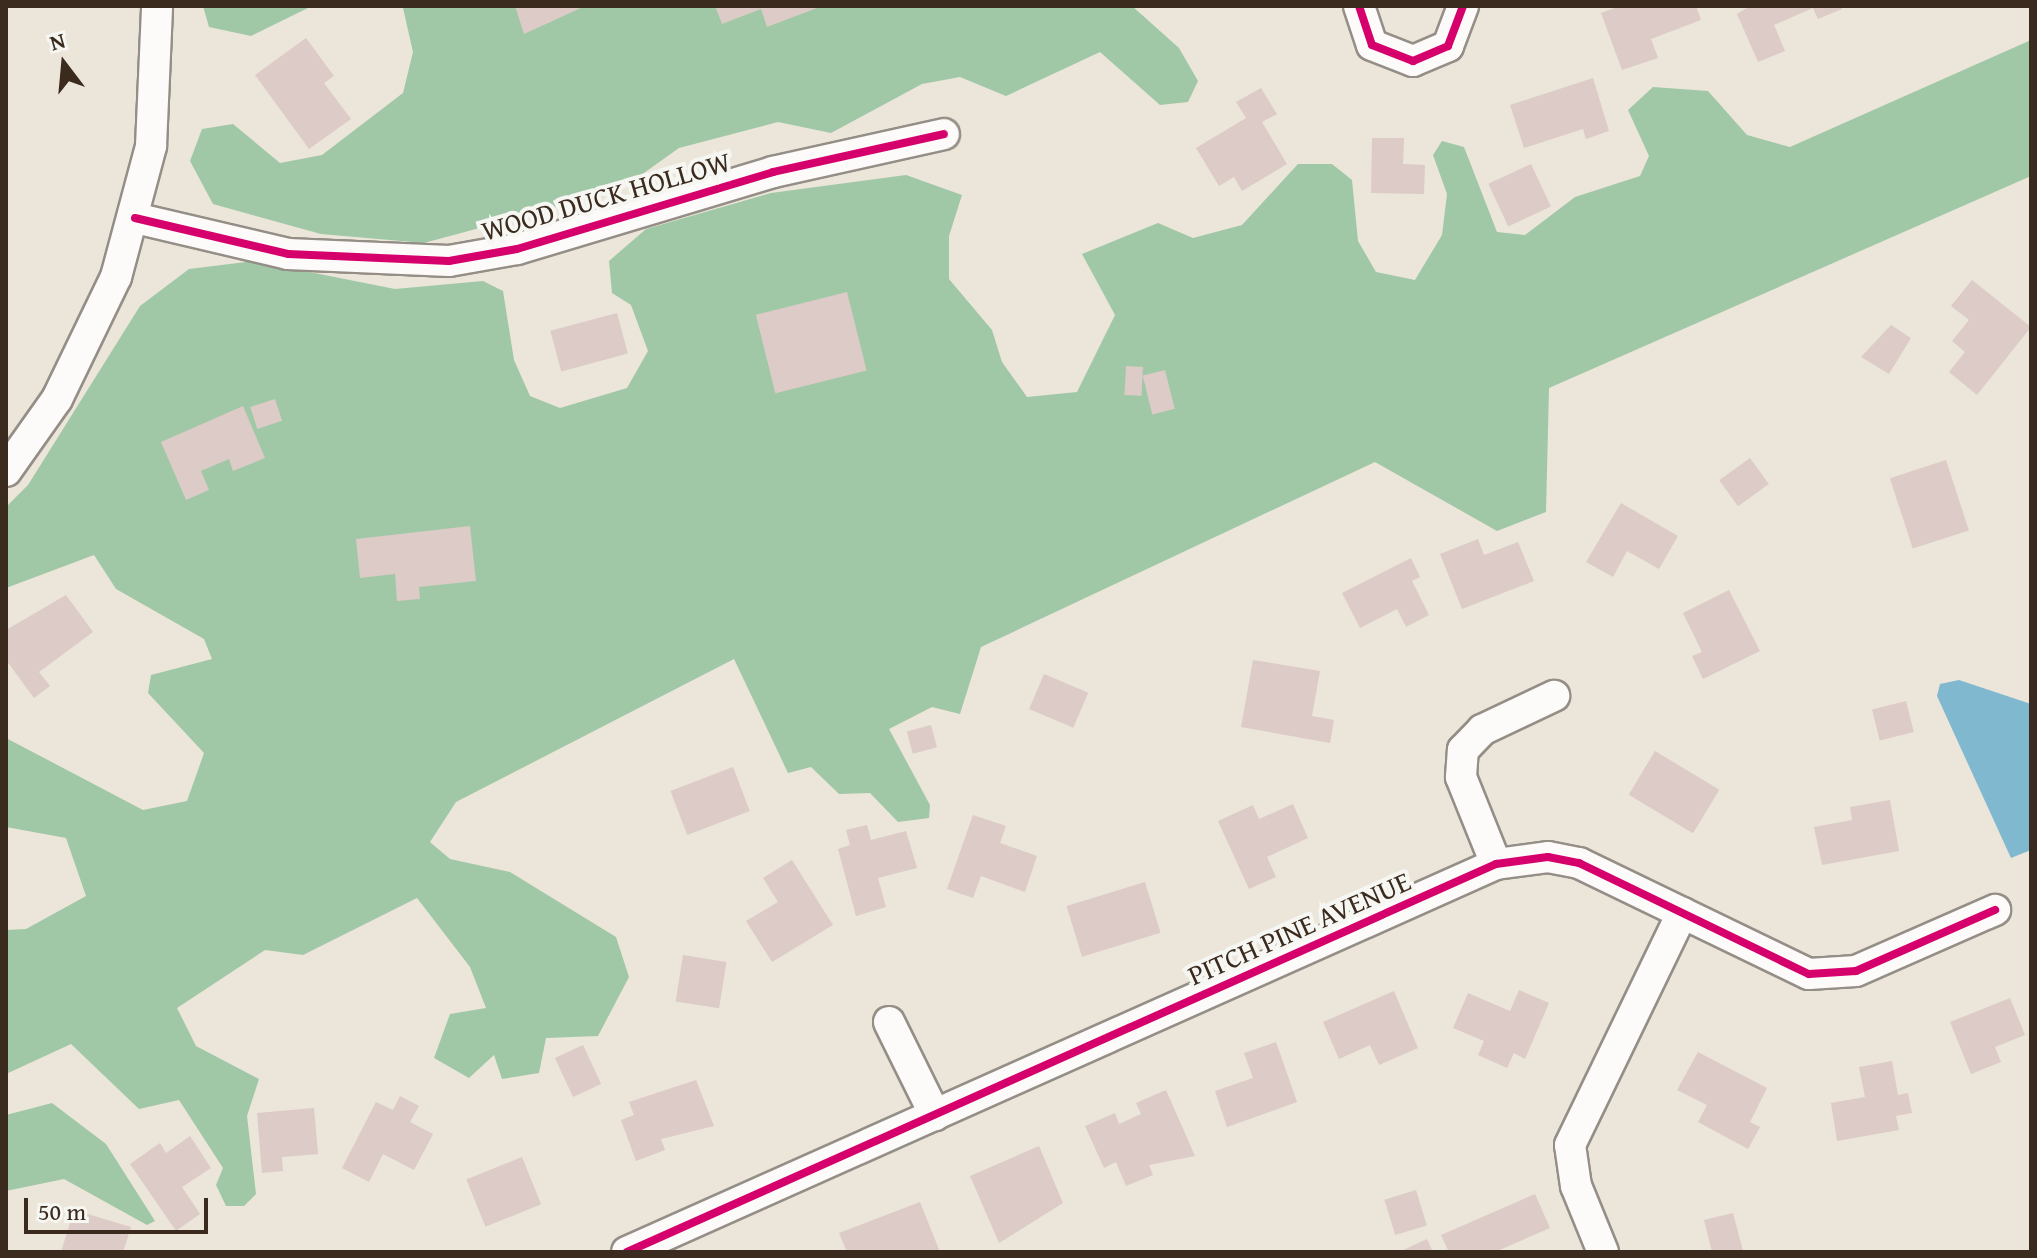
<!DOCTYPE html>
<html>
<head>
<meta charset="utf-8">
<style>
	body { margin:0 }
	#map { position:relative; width:2037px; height:1258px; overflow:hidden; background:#ece5da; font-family:"Gentium Book Plus",serif }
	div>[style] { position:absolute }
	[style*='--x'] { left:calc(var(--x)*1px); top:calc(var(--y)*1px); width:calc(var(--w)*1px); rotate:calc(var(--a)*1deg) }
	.forest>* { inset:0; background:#a0c8a6 }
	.water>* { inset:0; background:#80b8d0 }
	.building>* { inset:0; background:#dccbc6; transform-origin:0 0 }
	.roads { filter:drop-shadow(2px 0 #958e87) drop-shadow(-2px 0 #958e87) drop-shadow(0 2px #958e87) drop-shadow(0 -2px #958e87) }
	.minor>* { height:30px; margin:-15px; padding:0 15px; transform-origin:15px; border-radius:15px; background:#fcfbf9 }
	.cycleway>* { height:8px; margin:-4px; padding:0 4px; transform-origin:4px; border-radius:4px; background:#d6006c }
	span { translate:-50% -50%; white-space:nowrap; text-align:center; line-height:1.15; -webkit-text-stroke:8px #f6f6f2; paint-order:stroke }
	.street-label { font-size:28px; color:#3b2a1e }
	.frame { position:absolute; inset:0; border:8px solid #3b2a1e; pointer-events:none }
	.north { position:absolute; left:24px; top:24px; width:80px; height:80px; -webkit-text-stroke:6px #f6f6f2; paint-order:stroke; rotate:344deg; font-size:22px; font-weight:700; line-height:32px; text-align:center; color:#3b2a1e }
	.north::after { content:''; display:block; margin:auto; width:28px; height:36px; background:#3b2a1e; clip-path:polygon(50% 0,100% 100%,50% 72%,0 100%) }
	.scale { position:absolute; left:24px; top:1198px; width:184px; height:36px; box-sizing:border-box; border:4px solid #3b2a1e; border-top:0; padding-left:10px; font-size:24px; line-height:28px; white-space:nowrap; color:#3b2a1e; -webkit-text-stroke:6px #f6f6f2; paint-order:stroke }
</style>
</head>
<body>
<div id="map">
	<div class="forest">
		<div style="clip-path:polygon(203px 6px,312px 6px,251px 36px,209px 27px)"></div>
		<div style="clip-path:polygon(395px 6px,1132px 6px,1179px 48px,1198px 81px,1188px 102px,1160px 105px,1100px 52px,1006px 96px,960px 77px,922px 84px,831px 133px,778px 122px,679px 148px,620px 190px,424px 243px,321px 234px,213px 204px,190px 161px,202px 129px,233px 124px,280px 163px,322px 155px,403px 93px,413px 52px,403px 8px)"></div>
		<div style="clip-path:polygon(2031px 40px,2031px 176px,1549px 388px,1546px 512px,1497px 531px,1375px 462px,981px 647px,960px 714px,932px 707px,889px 729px,930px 805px,929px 818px,898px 822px,870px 793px,839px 794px,811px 767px,788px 773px,734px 659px,456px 802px,430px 842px,450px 859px,510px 872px,616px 937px,629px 977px,598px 1036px,546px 1038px,539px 1073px,502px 1079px,494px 1055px,469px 1078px,434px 1058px,450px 1014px,486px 1008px,470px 967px,417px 898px,303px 955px,265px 950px,177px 1008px,196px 1046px,259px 1079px,247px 1116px,256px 1194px,244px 1206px,226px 1206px,216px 1185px,223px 1168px,179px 1100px,139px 1109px,71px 1044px,6px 1074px,6px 930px,26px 929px,86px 896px,66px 838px,6px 827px,6px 738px,143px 810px,187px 801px,204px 753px,148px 693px,151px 675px,212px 659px,204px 639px,116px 589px,94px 555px,6px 588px,6px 507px,28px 485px,140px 306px,189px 269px,254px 261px,395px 289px,483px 281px,503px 291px,514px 360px,530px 396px,560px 408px,627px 388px,648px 351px,631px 305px,612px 293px,609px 261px,646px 229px,771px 193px,906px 175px,962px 195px,949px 236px,949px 279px,992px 330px,1002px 362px,1027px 397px,1077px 392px,1115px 315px,1082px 254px,1158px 223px,1193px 238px,1242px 225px,1298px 164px,1332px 164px,1352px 180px,1358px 241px,1376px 272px,1415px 280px,1442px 235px,1447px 194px,1433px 155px,1442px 141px,1464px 147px,1497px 232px,1525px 235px,1575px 197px,1640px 176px,1649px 156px,1628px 110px,1653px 87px,1708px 91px,1747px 135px,1790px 147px)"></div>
		<div style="clip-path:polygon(52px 1103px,106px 1144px,155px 1221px,147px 1225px,64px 1179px,6px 1191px,6px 1115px)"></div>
	</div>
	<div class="water">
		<div style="clip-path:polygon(1959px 680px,2031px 704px,2031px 850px,2011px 858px,1937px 696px,1940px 684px)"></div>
	</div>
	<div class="building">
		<div style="clip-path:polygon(515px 6px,583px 6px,583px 7px,524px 34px)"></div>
		<div style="clip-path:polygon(715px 6px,816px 6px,817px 8px,767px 27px,761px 9px,722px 24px)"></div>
		<div style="clip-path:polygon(1620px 6px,1696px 6px,1701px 20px,1651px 39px,1658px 58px,1622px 70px,1601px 13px)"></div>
		<div style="clip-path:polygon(1750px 6px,1841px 6px,1842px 9px,1818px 19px,1813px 8px,1774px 25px,1785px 51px,1758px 62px,1737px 14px)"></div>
		<div style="clip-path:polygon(306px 38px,334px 76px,324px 83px,351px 119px,309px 149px,255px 75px)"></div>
		<div style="clip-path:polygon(1593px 78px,1609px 131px,1586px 139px,1583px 129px,1524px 148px,1510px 105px)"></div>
		<div style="clip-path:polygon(1261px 88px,1277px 114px,1262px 122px,1287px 164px,1242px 191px,1234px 177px,1219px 186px,1196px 148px,1246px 118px,1236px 102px)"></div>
		<div style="clip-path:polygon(1372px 138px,1404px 138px,1403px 164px,1425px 165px,1424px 194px,1371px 193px)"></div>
		<div style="left:1531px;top:164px;width:47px;height:47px;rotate:65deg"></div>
		<div style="clip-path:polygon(1972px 280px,2031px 327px,1977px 395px,1949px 372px,1965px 352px,1952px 341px,1969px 320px,1951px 306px)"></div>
		<div style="left:847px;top:292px;width:81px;height:94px;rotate:76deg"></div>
		<div style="left:617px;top:313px;width:42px;height:69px;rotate:75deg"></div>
		<div style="clip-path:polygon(1891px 325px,1911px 338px,1889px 374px,1861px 357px)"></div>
		<div style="left:1126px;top:366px;width:17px;height:29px;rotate:3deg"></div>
		<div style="left:1165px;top:370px;width:40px;height:23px;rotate:76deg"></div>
		<div style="left:275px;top:399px;width:23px;height:26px;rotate:72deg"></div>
		<div style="clip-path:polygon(243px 406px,265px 458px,233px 471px,229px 459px,201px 471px,209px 490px,186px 500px,161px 442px)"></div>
		<div style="left:1750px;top:458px;width:32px;height:38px;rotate:54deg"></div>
		<div style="left:1946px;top:460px;width:74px;height:59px;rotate:72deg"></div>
		<div style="clip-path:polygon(1621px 503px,1678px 536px,1659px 569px,1627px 551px,1613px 577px,1586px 562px)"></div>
		<div style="clip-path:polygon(470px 526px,476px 581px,419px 587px,420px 599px,397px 601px,395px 574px,360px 578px,356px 539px)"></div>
		<div style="clip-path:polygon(1478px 539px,1484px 555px,1518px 542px,1534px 581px,1462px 609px,1440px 554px)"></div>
		<div style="clip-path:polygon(1411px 558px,1420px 577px,1412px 581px,1429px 615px,1406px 627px,1397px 609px,1360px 628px,1342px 593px)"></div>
		<div style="clip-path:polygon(1729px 590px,1760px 651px,1703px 679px,1692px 656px,1702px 652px,1683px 613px)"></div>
		<div style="clip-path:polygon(66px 595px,93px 632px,39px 672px,50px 686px,34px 698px,6px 660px,6px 630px)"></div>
		<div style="clip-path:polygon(1253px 660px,1320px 671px,1312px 716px,1334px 720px,1330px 743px,1241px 727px)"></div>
		<div style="left:1044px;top:674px;width:48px;height:38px;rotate:23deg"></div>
		<div style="left:1906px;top:701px;width:32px;height:35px;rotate:76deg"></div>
		<div style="left:931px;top:725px;width:23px;height:25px;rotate:75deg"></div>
		<div style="left:1655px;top:751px;width:75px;height:51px;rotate:31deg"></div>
		<div style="left:733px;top:767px;width:47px;height:67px;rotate:69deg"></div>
		<div style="clip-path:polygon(1890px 800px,1899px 851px,1822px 865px,1814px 827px,1852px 820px,1850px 807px)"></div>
		<div style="clip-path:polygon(1293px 804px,1308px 838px,1267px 857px,1276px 877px,1249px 889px,1218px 821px,1253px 805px,1259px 819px)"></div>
		<div style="clip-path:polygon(973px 815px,1006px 826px,1000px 843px,1037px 856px,1025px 892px,981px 876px,973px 898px,947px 889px)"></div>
		<div style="clip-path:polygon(867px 825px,871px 840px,906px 831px,917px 868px,878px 878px,886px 907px,856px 916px,838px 849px,850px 845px,846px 830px)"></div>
		<div style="clip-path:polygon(792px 860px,833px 925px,772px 962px,746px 921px,778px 902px,763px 878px)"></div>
		<div style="left:1145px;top:882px;width:53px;height:82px;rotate:73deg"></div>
		<div style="left:683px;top:955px;width:44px;height:47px;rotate:9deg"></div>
		<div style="clip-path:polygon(1519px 990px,1549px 1003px,1525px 1059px,1514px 1053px,1507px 1068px,1478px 1055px,1484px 1041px,1453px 1028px,1468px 993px,1510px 1011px)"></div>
		<div style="clip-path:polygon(1394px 991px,1418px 1048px,1379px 1065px,1370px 1045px,1339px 1059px,1323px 1022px)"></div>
		<div style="clip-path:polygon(2010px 998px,2025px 1035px,1995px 1047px,2001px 1062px,1971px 1074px,1950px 1022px)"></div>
		<div style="clip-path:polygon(1276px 1042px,1297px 1102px,1227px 1127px,1215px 1091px,1253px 1078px,1244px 1053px)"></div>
		<div style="left:583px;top:1045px;width:43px;height:31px;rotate:65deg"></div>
		<div style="clip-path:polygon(1698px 1052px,1767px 1088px,1750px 1122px,1760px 1127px,1748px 1149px,1698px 1122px,1707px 1105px,1677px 1090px)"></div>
		<div style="clip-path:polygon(1892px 1061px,1898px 1095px,1908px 1093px,1912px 1113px,1896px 1116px,1899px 1130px,1837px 1141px,1831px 1103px,1865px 1097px,1859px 1067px)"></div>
		<div style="clip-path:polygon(696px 1080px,714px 1126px,661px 1139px,665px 1150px,636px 1161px,621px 1120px,634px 1115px,629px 1102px)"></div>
		<div style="clip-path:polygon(1166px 1090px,1195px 1156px,1149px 1165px,1153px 1175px,1126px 1186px,1116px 1162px,1104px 1168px,1085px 1126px,1115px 1113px,1119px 1124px,1141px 1114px,1136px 1103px)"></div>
		<div style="clip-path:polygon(400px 1096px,419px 1106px,410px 1122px,433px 1134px,414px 1170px,383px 1154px,369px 1182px,342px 1168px,376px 1102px,393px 1110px)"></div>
		<div style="clip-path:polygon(314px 1108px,318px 1154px,282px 1157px,283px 1171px,262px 1173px,257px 1113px)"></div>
		<div style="clip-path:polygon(190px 1136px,211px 1168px,182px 1187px,200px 1214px,176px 1231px,130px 1164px,160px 1143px,166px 1153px)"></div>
		<div style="clip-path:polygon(1039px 1146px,1063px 1203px,999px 1243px,970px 1176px)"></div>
		<div style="left:522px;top:1157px;width:51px;height:60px;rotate:68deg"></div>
		<div style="left:1416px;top:1190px;width:37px;height:33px;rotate:73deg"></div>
		<div style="clip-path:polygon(1535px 1194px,1550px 1228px,1495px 1252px,1449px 1252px,1441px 1235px)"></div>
		<div style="clip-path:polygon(920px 1202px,940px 1252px,847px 1252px,839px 1233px)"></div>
		<div style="clip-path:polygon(74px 1210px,131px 1227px,123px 1252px,61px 1252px)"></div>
		<div style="clip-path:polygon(1733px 1213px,1743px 1251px,1712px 1252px,1704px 1220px)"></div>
		<div style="clip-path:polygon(1427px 1239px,1433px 1252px,1399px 1252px)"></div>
	</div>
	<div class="roads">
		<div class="minor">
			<div style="--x:1359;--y:6;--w:41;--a:71.6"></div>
			<div style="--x:1372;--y:45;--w:44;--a:21.3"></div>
			<div style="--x:1413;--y:61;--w:38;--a:-23"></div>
			<div style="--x:1448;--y:46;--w:43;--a:-69.4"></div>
			<div style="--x:135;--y:218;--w:157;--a:13.2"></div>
			<div style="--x:288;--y:254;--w:161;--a:2.5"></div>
			<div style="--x:449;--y:261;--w:69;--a:-10"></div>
			<div style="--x:517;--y:249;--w:267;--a:-16.7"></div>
			<div style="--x:773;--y:172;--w:175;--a:-12.5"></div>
			<div style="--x:6;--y:471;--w:88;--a:-54.7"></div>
			<div style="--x:57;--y:399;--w:136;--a:-64.2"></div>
			<div style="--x:116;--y:277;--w:136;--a:-75"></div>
			<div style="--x:151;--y:146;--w:140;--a:-87.5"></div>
			<div style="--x:1496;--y:864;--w:94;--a:-111.9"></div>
			<div style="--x:1461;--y:777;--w:27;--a:-86"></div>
			<div style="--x:1463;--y:750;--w:28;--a:-46"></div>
			<div style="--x:1482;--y:730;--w:80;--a:-25.3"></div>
			<div style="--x:889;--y:1022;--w:104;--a:63.7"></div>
			<div style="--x:627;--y:1252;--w:952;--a:-24.06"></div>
			<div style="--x:1496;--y:864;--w:52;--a:-7.7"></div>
			<div style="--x:1548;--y:857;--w:32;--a:11"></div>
			<div style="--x:1579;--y:863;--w:255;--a:25.8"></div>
			<div style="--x:1809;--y:974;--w:47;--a:-3.7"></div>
			<div style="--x:1856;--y:971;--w:152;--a:-23.7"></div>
			<div style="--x:1603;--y:1252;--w:71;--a:-112.2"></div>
			<div style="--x:1576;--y:1186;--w:41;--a:-98.3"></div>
			<div style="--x:1570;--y:1145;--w:258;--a:-64.2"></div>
		</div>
	</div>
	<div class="cycleway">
		<div style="--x:1359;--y:6;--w:41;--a:71.6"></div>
		<div style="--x:1372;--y:45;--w:44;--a:21.3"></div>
		<div style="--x:1413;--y:61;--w:38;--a:-23"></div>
		<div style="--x:1448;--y:46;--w:43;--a:-69.4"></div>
		<div style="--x:135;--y:218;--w:157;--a:13.2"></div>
		<div style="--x:288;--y:254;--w:161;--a:2.5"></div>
		<div style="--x:449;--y:261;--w:69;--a:-10"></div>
		<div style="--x:517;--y:249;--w:267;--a:-16.7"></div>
		<div style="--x:773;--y:172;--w:175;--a:-12.5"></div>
		<div style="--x:627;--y:1252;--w:952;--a:-24.06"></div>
		<div style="--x:1496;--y:864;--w:52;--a:-7.7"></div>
		<div style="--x:1548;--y:857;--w:32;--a:11"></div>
		<div style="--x:1579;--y:863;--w:255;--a:25.8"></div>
		<div style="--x:1809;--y:974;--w:47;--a:-3.7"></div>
		<div style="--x:1856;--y:971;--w:152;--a:-23.7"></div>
	</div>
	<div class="street-label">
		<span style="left:606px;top:196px;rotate:-16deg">WOOD DUCK HOLLOW</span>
		<span style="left:1299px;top:928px;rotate:-24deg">PITCH PINE AVENUE</span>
	</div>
	<div class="frame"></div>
	<div class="north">N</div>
	<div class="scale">50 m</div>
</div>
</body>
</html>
